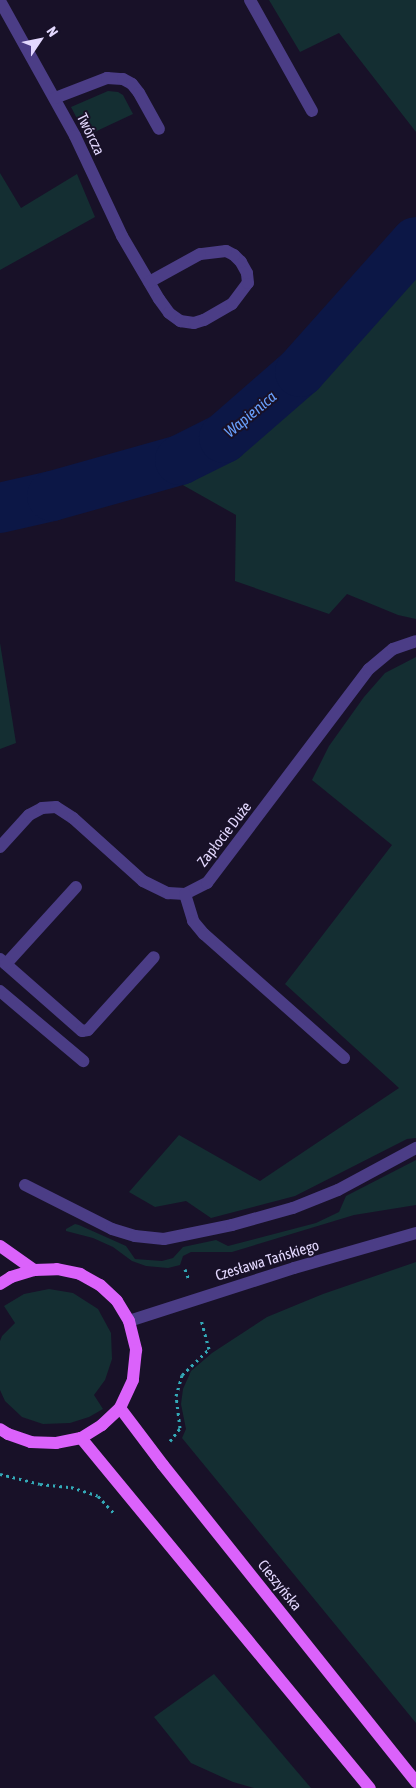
<!DOCTYPE html>
<html>
<head>
<meta charset="utf-8">
<style>
	body { margin:0 }
	#map { position:relative; width:416px; height:1788px; overflow:hidden; background:#181128; font-family:"Asap Condensed",sans-serif }
	div>[style] { position:absolute }
	[style*='--x'] { left:calc(var(--x)*1px); top:calc(var(--y)*1px); width:calc(var(--w)*1px); rotate:calc(var(--a)*1deg) }
	.green>* { inset:0; background:#142e32 }
	.river>* { height:50px; margin:-25px; padding:0 25px; transform-origin:25px; border-radius:25px; background:#0c1746 }
	.path>* { height:3px; margin-top:-1.5px; transform-origin:0; background:repeating-linear-gradient(90deg,#33aab8 0 2.5px,transparent 0 6.5px) }
	.minor>* { height:12px; margin:-6px; padding:0 6px; transform-origin:6px; border-radius:6px; background:#4b3d86 }
	.major>* { height:12px; margin:-6px; padding:0 6px; transform-origin:6px; border-radius:6px; background:#db62fb }
	span { translate:-50% -50%; white-space:nowrap; text-align:center; line-height:1.15; -webkit-text-stroke:4px #181128; paint-order:stroke }
	.street-label { font-size:15px; color:#e3d8fe }
	.water-label { font-size:16px; color:#69a0fc; font-style:italic }
	.north { position:absolute; left:15px; top:15px; width:50px; height:50px; -webkit-text-stroke:4px #181128; paint-order:stroke; rotate:56deg; font-size:14px; font-weight:700; line-height:20px; text-align:center; color:#e3d8fe }
	.north::after { content:''; display:block; margin:auto; width:18px; height:22px; background:#e3d8fe; clip-path:polygon(50% 0,100% 100%,50% 72%,0 100%) }
</style>
</head>
<body>
<div id="map">
	<div class="green">
		<div style="clip-path:polygon(269px 0,416px 0,416px 132px,339px 33px,300px 52px)"></div>
		<div style="clip-path:polygon(108px 91px,118px 92px,123px 95px,133px 114px,86px 136px,71px 107px)"></div>
		<div style="clip-path:polygon(0 173px,21px 208px,77px 174px,95px 217px,0 270px)"></div>
		<div style="clip-path:polygon(416px 268px,416px 619px,398px 615px,347px 594px,329px 614px,235px 581px,236px 515px,165px 475px,234px 443px,317px 373px,398px 290px)"></div>
		<div style="clip-path:polygon(0 643px,16px 743px,0 749px)"></div>
		<div style="clip-path:polygon(416px 657px,416px 1138px,407px 1139px,295px 1196px,211px 1218px,186px 1201px,155px 1207px,129px 1192px,179px 1135px,260px 1181px,399px 1088px,285px 984px,392px 845px,312px 780px,329px 746px,364px 697px,385px 673px)"></div>
		<div style="clip-path:polygon(416px 1160px,416px 1205px,354px 1215px,232px 1252px,191px 1252px,183px 1256px,180px 1265px,168px 1268px,146px 1266px,132px 1261px,113px 1247px,93px 1238px,66px 1231px,66px 1229px,75px 1224px,79px 1225px,126px 1246px,135px 1259px,162px 1261px,173px 1258px,183px 1247px,216px 1240px,228px 1246px,316px 1223px,339px 1212px,346px 1196px)"></div>
		<div style="clip-path:polygon(416px 1262px,416px 1723px,182px 1438px,186px 1429px,181px 1404px,183px 1389px,191px 1371px,212px 1353px,267px 1317px,323px 1294px)"></div>
		<div style="clip-path:polygon(49px 1289px,73px 1293px,98px 1309px,111px 1333px,112px 1359px,105px 1380px,94px 1395px,103px 1409px,89px 1417px,70px 1423px,43px 1424px,22px 1417px,5px 1401px,0 1390px,0 1341px,2px 1336px,15px 1323px,4px 1306px,24px 1294px)"></div>
		<div style="clip-path:polygon(214px 1674px,311px 1788px,254px 1788px,233px 1782px,191px 1763px,154px 1717px)"></div>
	</div>
	<div class="river">
		<div style="--x:0;--y:508;--w:53;--a:-13"></div>
		<div style="--x:52;--y:496;--w:133;--a:-15.7"></div>
		<div style="--x:180;--y:460;--w:49;--a:-26.6"></div>
		<div style="--x:224;--y:438;--w:101;--a:-41"></div>
		<div style="--x:300;--y:372;--w:174;--a:-48.3"></div>
	</div>
	<div class="path">
		<div style="--x:185;--y:1269;--w:12;--a:70"></div>
		<div style="--x:170;--y:1441;--w:16;--a:-52"></div>
		<div style="--x:180;--y:1428;--w:32;--a:-97"></div>
		<div style="--x:176;--y:1396;--w:22;--a:-74"></div>
		<div style="--x:182;--y:1375;--w:37;--a:-44"></div>
		<div style="--x:209;--y:1349;--w:31;--a:-105"></div>
		<div style="--x:0;--y:1474;--w:41;--a:14"></div>
		<div style="--x:40;--y:1484;--w:31;--a:6"></div>
		<div style="--x:71;--y:1487;--w:28;--a:18"></div>
		<div style="--x:98;--y:1496;--w:26;--a:47"></div>
	</div>
	<div class="minor">
		<div style="--x:250;--y:0;--w:127;--a:60.8"></div>
		<div style="--x:0;--y:1;--w:154;--a:60.9"></div>
		<div style="--x:75;--y:136;--w:110;--a:64.8"></div>
		<div style="--x:122;--y:236;--w:73;--a:59.6"></div>
		<div style="--x:159;--y:299;--w:17;--a:54"></div>
		<div style="--x:169;--y:313;--w:14;--a:36"></div>
		<div style="--x:180;--y:321;--w:14;--a:8"></div>
		<div style="--x:194;--y:323;--w:10;--a:-17"></div>
		<div style="--x:204;--y:320;--w:32;--a:-30"></div>
		<div style="--x:232;--y:304;--w:26;--a:-53"></div>
		<div style="--x:248;--y:283;--w:10;--a:-96"></div>
		<div style="--x:247;--y:273;--w:13;--a:-119"></div>
		<div style="--x:241;--y:262;--w:10;--a:-135"></div>
		<div style="--x:234;--y:255;--w:9;--a:-153"></div>
		<div style="--x:226;--y:251;--w:26;--a:173"></div>
		<div style="--x:200;--y:254;--w:58;--a:151.2"></div>
		<div style="--x:55;--y:98;--w:56;--a:-21"></div>
		<div style="--x:107;--y:78;--w:16;--a:4"></div>
		<div style="--x:123;--y:79;--w:10;--a:29"></div>
		<div style="--x:132;--y:84;--w:11;--a:52"></div>
		<div style="--x:139;--y:93;--w:41;--a:60.9"></div>
		<div style="--x:0;--y:847;--w:43;--a:-47.8"></div>
		<div style="--x:29;--y:815;--w:15;--a:-28"></div>
		<div style="--x:42;--y:808;--w:14;--a:-4"></div>
		<div style="--x:56;--y:807;--w:20;--a:33"></div>
		<div style="--x:73;--y:818;--w:94;--a:42"></div>
		<div style="--x:143;--y:881;--w:28;--a:26"></div>
		<div style="--x:168;--y:893;--w:17;--a:3"></div>
		<div style="--x:185;--y:894;--w:25;--a:-27"></div>
		<div style="--x:207;--y:883;--w:268;--a:-52.9"></div>
		<div style="--x:369;--y:669;--w:31;--a:-40"></div>
		<div style="--x:393;--y:649;--w:24;--a:-19"></div>
		<div style="--x:185;--y:894;--w:28;--a:73"></div>
		<div style="--x:193;--y:921;--w:17;--a:50"></div>
		<div style="--x:204;--y:934;--w:187;--a:41.5"></div>
		<div style="--x:0;--y:959;--w:109;--a:41.3"></div>
		<div style="--x:82;--y:1031;--w:6;--a:-9"></div>
		<div style="--x:88;--y:1030;--w:98;--a:-47.9"></div>
		<div style="--x:6;--y:964;--w:104;--a:-47.7"></div>
		<div style="--x:0;--y:991;--w:109;--a:40.1"></div>
		<div style="--x:25;--y:1185;--w:97;--a:26.8"></div>
		<div style="--x:112;--y:1229;--w:24;--a:17"></div>
		<div style="--x:135;--y:1236;--w:29;--a:6"></div>
		<div style="--x:164;--y:1239;--w:69;--a:-11.6"></div>
		<div style="--x:232;--y:1225;--w:63;--a:-15.6"></div>
		<div style="--x:293;--y:1208;--w:48;--a:-21.8"></div>
		<div style="--x:338;--y:1190;--w:89;--a:-28.3"></div>
		<div style="--x:129;--y:1321;--w:173;--a:-17.8"></div>
		<div style="--x:294;--y:1268;--w:127;--a:-16"></div>
	</div>
	<div class="major">
		<div style="--x:0;--y:1246;--w:42;--a:35.2"></div>
		<div style="--x:0;--y:1284;--w:13;--a:-32"></div>
		<div style="--x:11;--y:1277;--w:24;--a:-17"></div>
		<div style="--x:34;--y:1270;--w:23;--a:-2"></div>
		<div style="--x:57;--y:1269;--w:24;--a:12"></div>
		<div style="--x:80;--y:1274;--w:23;--a:29"></div>
		<div style="--x:100;--y:1285;--w:23;--a:43"></div>
		<div style="--x:117;--y:1301;--w:23;--a:59"></div>
		<div style="--x:129;--y:1321;--w:30;--a:76"></div>
		<div style="--x:136;--y:1350;--w:30;--a:96"></div>
		<div style="--x:133;--y:1380;--w:31;--a:115"></div>
		<div style="--x:120;--y:1408;--w:25;--a:137"></div>
		<div style="--x:102;--y:1425;--w:25;--a:148"></div>
		<div style="--x:81;--y:1438;--w:25;--a:169"></div>
		<div style="--x:56;--y:1443;--w:25;--a:-178"></div>
		<div style="--x:31;--y:1442;--w:24;--a:-161"></div>
		<div style="--x:8;--y:1434;--w:9;--a:-148"></div>
		<div style="--x:120;--y:1408;--w:71;--a:53"></div>
		<div style="--x:163;--y:1465;--w:406;--a:51.4"></div>
		<div style="--x:81;--y:1438;--w:454;--a:50.5"></div>
	</div>
	<div class="street-label">
		<span style="left:91px;top:134px;rotate:64deg">Twórcza</span>
		<span style="left:224px;top:834px;rotate:-52deg">Zapłocie Duże</span>
		<span style="left:267px;top:1260px;rotate:-17deg">Czesława Tańskiego</span>
		<span style="left:280px;top:1585px;rotate:51deg">Cieszyńska</span>
	</div>
	<div class="water-label">
		<span style="left:250px;top:414px;rotate:-40deg">Wapienica</span>
	</div>
	<div class="north">N</div>
</div>
</body>
</html>
